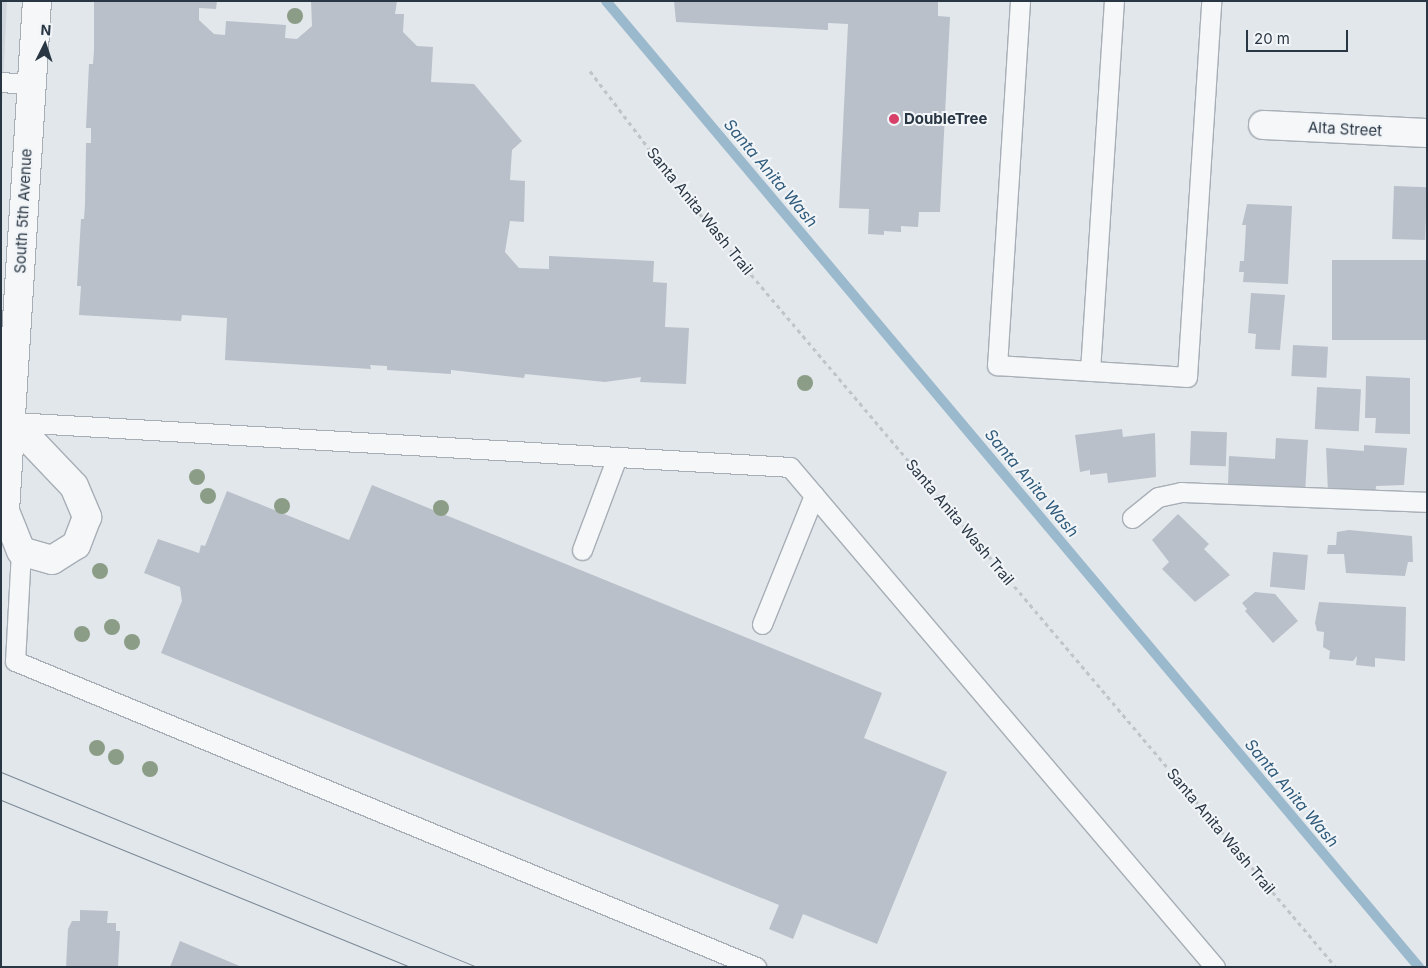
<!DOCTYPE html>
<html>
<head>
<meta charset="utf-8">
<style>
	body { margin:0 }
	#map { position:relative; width:1428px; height:968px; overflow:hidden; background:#e2e7eb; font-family:Inter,sans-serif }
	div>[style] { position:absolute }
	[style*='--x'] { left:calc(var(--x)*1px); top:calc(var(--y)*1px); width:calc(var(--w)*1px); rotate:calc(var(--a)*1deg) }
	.built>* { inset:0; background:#d0d6dd }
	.stream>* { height:10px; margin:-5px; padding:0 5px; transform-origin:5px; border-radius:5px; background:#9bb9cd }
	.building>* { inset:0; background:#b9c0c9; transform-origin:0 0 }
	.path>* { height:3px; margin-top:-1.5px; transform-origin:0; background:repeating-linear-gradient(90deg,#c0c5ca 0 4px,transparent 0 8px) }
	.roads { filter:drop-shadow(1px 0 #a7aeb6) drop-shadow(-1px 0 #a7aeb6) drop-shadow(0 1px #a7aeb6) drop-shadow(0 -1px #a7aeb6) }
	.service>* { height:19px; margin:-9.5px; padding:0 9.5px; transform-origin:9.5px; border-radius:9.5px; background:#f5f7f9 }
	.minor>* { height:28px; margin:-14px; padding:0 14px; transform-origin:14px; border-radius:14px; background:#f5f7f9 }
	.tram>* { height:1px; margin:-0.5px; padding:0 0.5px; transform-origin:0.5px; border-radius:0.5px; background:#7a8896 }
	.trees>* { width:16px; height:16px; margin:-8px; border-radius:50%; background:#8b9d87 }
	.dots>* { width:14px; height:14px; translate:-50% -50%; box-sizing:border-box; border:2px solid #f2f5f8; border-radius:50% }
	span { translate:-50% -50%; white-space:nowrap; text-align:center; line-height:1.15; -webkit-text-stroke:4px #f2f5f8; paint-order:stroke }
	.poi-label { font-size:15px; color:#293644; font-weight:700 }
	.left { translate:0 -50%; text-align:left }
	.street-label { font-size:15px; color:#293644 }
	.water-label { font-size:16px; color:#305b7b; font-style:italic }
	.frame { position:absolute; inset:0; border:2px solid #293644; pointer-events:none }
	.north { position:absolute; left:20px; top:20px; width:50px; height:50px; -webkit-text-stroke:4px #f2f5f8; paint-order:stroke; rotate:4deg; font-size:14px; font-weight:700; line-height:20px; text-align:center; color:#293644 }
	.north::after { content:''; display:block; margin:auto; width:18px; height:22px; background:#293644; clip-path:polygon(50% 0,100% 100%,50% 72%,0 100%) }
	.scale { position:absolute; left:1246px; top:30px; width:102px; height:22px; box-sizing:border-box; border:2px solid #293644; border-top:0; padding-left:6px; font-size:15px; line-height:18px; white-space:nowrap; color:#293644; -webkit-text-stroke:4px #f2f5f8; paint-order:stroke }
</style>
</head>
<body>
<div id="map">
	<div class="built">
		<div style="clip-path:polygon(1px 1px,7px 1px,1px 126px)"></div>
	</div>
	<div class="stream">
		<div style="--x:606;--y:1;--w:1263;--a:49.92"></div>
	</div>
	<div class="building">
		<div style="clip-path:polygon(94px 1px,217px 1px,216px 9px,199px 8px,199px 20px,214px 34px,225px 35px,226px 21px,286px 25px,285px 38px,297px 39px,312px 26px,311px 1px,397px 1px,395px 14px,404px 14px,403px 32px,417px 46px,433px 47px,431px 82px,474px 84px,522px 141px,512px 150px,510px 180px,525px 181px,524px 222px,510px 221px,505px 252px,519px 268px,549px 269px,549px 256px,654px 261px,653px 282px,667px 283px,665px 327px,689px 328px,686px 384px,640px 382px,641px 377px,605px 382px,525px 374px,524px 378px,451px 370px,451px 374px,387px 370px,387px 366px,370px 365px,371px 369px,225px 360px,227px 318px,182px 315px,181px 321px,79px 315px,81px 286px,77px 286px,81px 219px,84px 219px,85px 204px,86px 143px,91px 143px,91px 128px,86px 128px,89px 64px,93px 64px,94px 50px)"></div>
		<div style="clip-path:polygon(674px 1px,938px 1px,938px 16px,950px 17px,940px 212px,919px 212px,918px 227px,901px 226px,901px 232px,884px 231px,884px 235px,868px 234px,869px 209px,839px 208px,848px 24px,828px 23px,828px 30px,676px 22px)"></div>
		<div style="left:1394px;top:186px;width:33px;height:53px;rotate:2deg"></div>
		<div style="clip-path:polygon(1247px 204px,1292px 206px,1288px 284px,1243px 282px,1244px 272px,1239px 272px,1240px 261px,1244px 261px,1246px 225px,1242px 225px)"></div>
		<div style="left:1332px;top:260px;width:95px;height:80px"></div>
		<div style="clip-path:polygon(1251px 293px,1285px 295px,1280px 350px,1255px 349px,1256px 334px,1248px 333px)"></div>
		<div style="left:1293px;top:345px;width:35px;height:31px;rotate:3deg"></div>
		<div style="clip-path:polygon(1366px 376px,1410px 378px,1410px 434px,1375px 433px,1376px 418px,1365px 418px)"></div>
		<div style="left:1317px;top:387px;width:44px;height:42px;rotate:3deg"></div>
		<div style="clip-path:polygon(1122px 429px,1123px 437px,1155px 433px,1156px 477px,1108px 483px,1107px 473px,1090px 475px,1090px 470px,1080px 472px,1075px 435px)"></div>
		<div style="left:1191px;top:431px;width:36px;height:34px;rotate:2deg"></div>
		<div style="clip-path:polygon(1276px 438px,1308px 440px,1305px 494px,1228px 486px,1229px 456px,1275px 459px)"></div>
		<div style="clip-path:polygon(1364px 445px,1407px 448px,1404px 485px,1376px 486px,1375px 496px,1328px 492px,1326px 448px,1364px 451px)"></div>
		<div style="clip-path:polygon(372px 485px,882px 693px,864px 738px,947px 772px,877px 944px,803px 914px,793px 939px,769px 929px,779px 905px,161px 653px,182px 601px,180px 587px,144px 573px,158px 539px,199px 553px,201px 545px,205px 546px,227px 491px,349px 540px)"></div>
		<div style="clip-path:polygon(1178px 514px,1209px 544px,1204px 549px,1230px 575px,1195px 602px,1162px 569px,1169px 562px,1152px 540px)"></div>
		<div style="clip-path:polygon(1349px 530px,1412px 536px,1413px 562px,1408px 562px,1405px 576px,1346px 573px,1344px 554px,1327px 554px,1328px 545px,1336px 545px,1337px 532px)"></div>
		<div style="left:1273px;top:552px;width:35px;height:35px;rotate:5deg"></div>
		<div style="clip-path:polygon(1255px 592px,1275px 594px,1298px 621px,1273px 643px,1245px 611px,1247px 609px,1242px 603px)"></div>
		<div style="clip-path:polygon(1319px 602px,1406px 607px,1405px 661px,1375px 658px,1375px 667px,1356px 665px,1357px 656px,1353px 661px,1329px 659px,1330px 651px,1323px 647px,1324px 632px,1317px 631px,1315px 623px)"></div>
		<div style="clip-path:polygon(80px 910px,108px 911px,107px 923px,116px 923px,116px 931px,120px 931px,118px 967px,66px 967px,68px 929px,72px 921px,80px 921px)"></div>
		<div style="clip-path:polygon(180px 941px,242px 967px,170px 967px)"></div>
	</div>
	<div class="path">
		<div style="--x:590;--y:71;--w:156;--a:52.8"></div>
		<div style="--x:684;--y:195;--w:1010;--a:49.82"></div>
	</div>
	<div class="roads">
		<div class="service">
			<div style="--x:1020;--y:1;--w:365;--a:93.6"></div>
			<div style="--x:997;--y:365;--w:190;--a:3.6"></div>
			<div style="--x:1187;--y:377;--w:377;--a:-86.3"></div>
			<div style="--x:1;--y:82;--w:28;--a:4"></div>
			<div style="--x:1090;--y:371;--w:371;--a:-86.3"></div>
			<div style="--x:13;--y:422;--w:778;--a:3.31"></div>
			<div style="--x:790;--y:467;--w:656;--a:49.64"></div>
			<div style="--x:1132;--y:518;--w:33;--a:-39"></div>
			<div style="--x:1158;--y:497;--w:24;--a:-12"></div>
			<div style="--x:1181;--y:492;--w:246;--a:2.3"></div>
			<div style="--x:582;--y:550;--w:99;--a:-69.4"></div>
			<div style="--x:21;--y:551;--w:110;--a:93.1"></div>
			<div style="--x:15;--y:661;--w:802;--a:22.44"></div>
			<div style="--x:762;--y:624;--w:139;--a:-68"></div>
		</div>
		<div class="minor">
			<div style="--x:1263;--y:125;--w:164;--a:2.8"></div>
			<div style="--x:13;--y:422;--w:88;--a:46.4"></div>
			<div style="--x:74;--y:486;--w:34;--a:67"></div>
			<div style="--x:87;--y:517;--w:30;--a:111"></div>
			<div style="--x:76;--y:545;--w:28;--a:148"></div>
			<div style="--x:52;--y:560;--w:32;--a:-164"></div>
			<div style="--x:21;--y:551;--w:43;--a:-111.8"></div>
			<div style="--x:5;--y:511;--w:511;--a:-86.41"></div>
		</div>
	</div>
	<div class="tram">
		<div style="--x:1;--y:772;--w:514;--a:22.28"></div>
		<div style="--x:1;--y:800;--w:442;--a:22.2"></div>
	</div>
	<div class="trees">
		<div style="left:295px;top:16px"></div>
		<div style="left:805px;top:383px"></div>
		<div style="left:197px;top:477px"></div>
		<div style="left:208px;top:496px"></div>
		<div style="left:282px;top:506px"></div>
		<div style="left:441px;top:508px"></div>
		<div style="left:100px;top:571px"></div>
		<div style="left:112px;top:627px"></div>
		<div style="left:82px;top:634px"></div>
		<div style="left:132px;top:642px"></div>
		<div style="left:97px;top:748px"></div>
		<div style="left:116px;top:757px"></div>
		<div style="left:150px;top:769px"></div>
	</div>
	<div class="dots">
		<div style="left:894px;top:119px;background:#d74069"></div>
	</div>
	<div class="poi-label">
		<span class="left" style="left:904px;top:119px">DoubleTree</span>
	</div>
	<div class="street-label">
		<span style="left:1345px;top:129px;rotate:3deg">Alta Street</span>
		<span style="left:23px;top:211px;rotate:-87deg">South 5th Avenue</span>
		<span style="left:700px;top:211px;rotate:51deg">Santa Anita Wash Trail</span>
		<span style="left:960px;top:522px;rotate:50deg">Santa Anita Wash Trail</span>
		<span style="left:1221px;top:831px;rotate:50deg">Santa Anita Wash Trail</span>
	</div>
	<div class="water-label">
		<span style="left:771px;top:173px;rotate:50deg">Santa Anita Wash</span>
		<span style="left:1032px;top:483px;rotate:50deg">Santa Anita Wash</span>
		<span style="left:1292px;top:793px;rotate:50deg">Santa Anita Wash</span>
	</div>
	<div class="frame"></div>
	<div class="north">N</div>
	<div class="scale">20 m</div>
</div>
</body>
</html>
